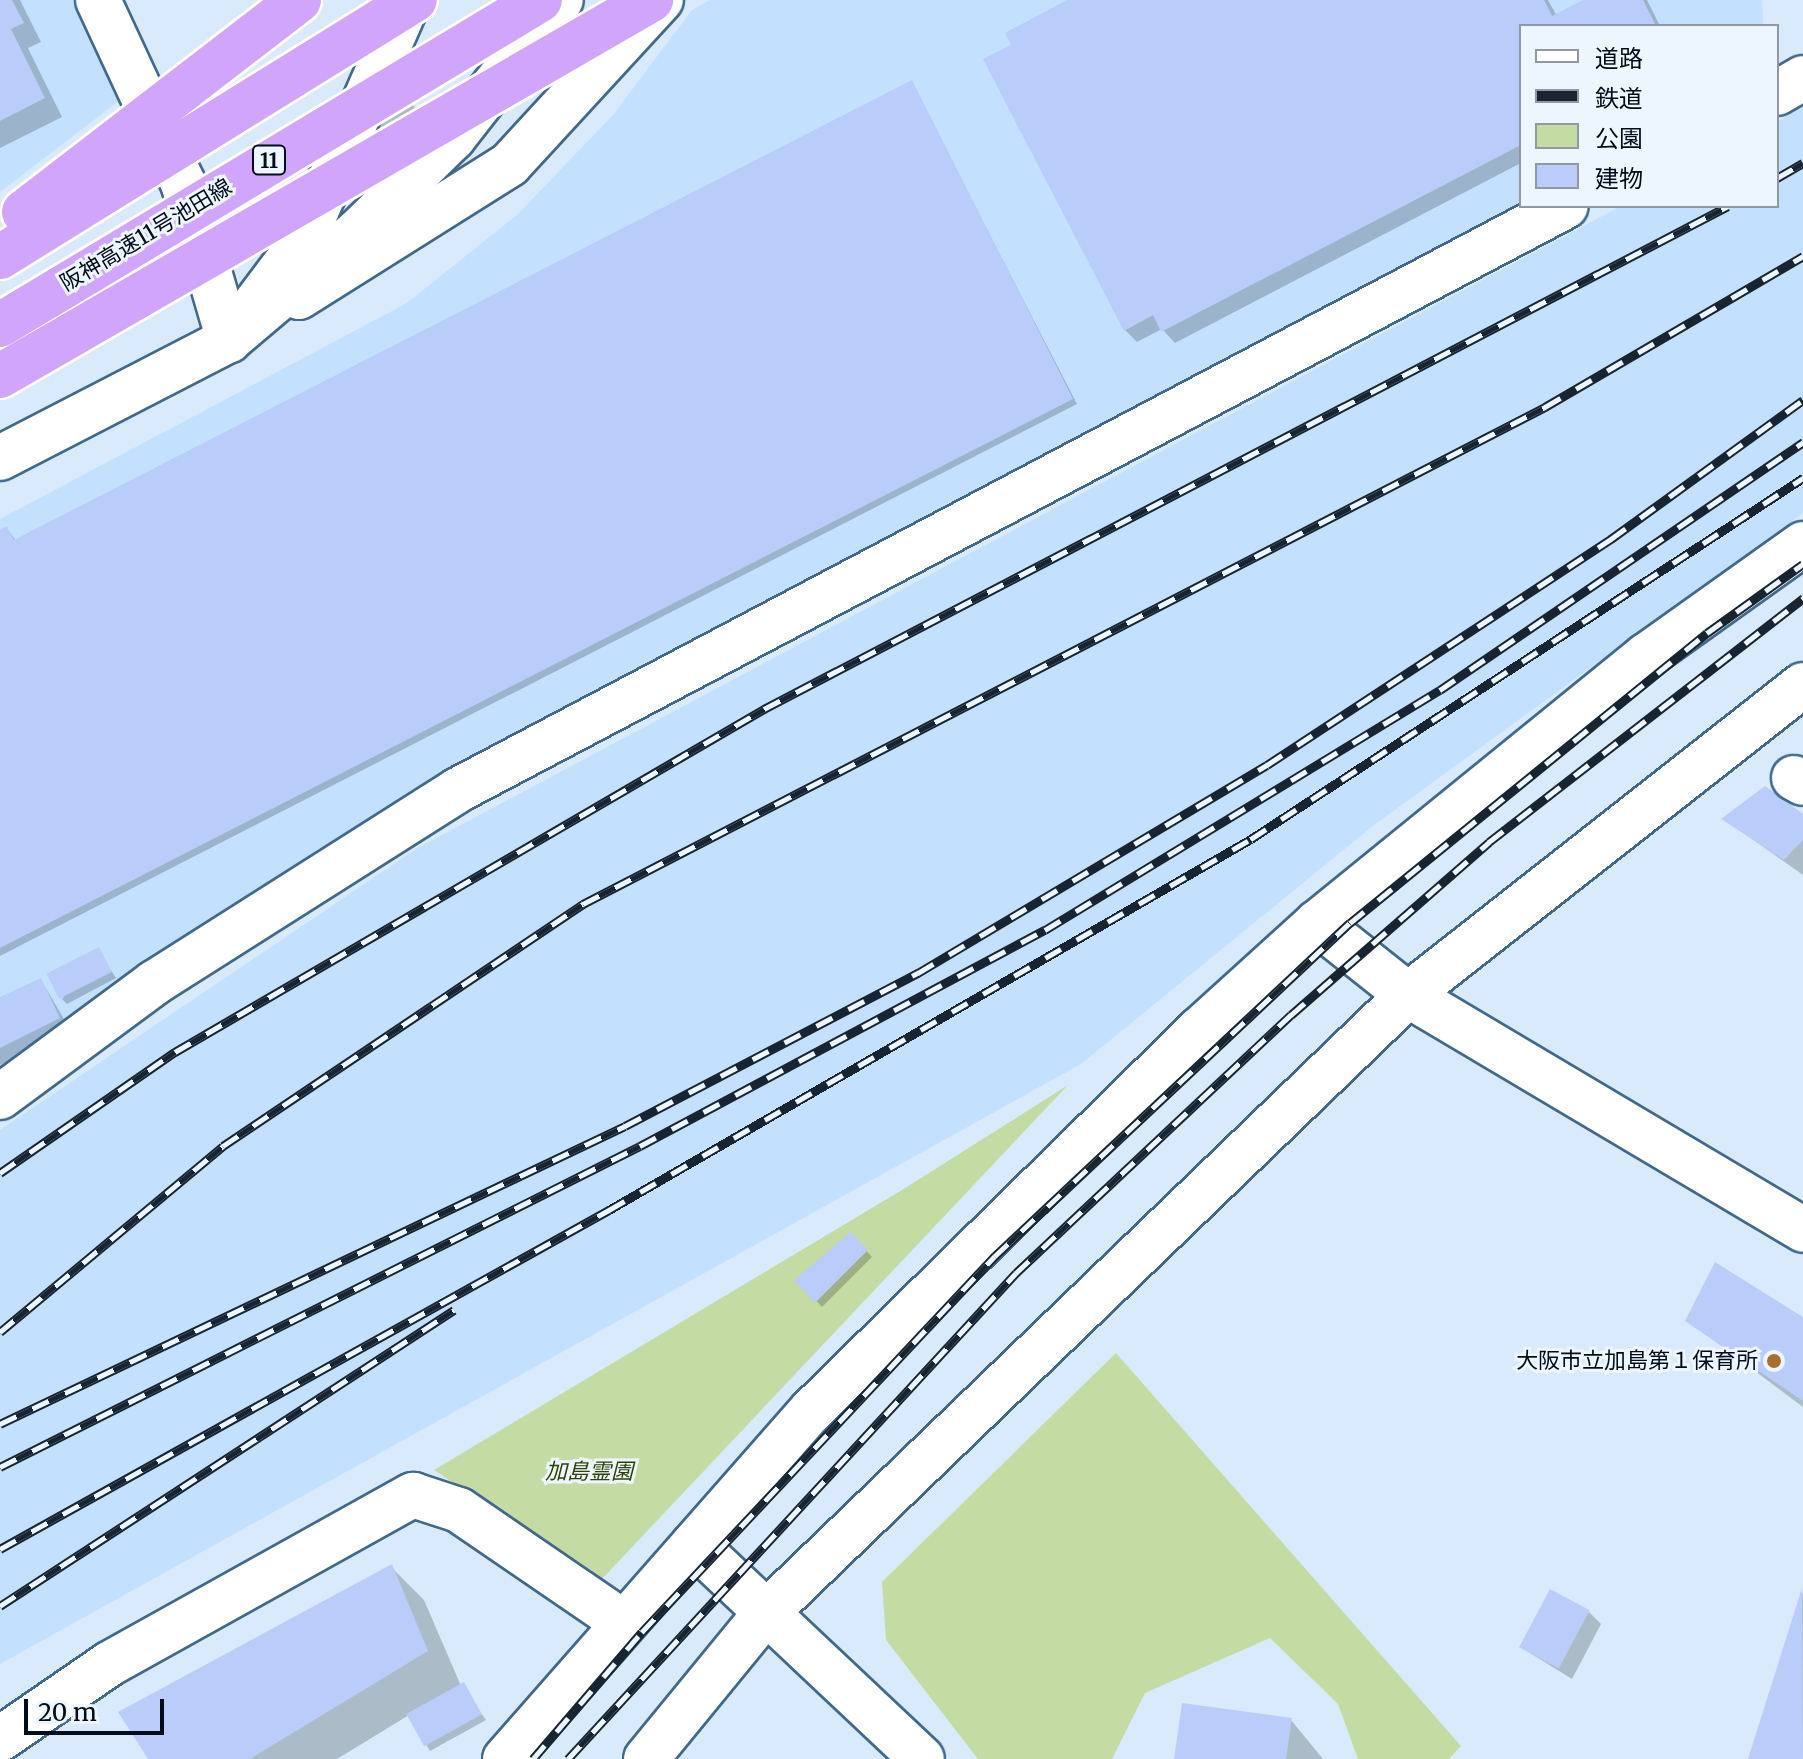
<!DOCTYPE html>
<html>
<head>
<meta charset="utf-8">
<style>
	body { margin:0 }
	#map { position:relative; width:1803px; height:1759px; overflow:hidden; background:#d8eafb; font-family:Merriweather,"Noto Sans JP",serif }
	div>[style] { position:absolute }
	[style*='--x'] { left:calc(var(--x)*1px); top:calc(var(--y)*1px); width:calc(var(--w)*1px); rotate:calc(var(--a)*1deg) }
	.built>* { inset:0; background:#c3e1fe }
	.green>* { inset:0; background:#c4dca4 }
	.shadow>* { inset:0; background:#0003; transform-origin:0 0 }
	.building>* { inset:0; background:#b9ccfa; transform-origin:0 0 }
	.roads { filter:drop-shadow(2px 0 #40698d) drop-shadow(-2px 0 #40698d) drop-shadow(0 2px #40698d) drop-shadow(0 -2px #40698d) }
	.minor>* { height:44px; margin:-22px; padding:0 22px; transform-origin:22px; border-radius:22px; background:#fff }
	.tertiary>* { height:44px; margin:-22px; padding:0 22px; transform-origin:22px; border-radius:22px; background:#fff }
	.rail>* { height:9px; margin-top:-4.5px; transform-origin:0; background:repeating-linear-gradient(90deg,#edf6ff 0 18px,#182432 0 36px); box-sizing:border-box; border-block:2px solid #182432 }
	.bridges { filter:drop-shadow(2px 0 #fff) drop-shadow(-2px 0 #fff) drop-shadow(0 2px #fff) drop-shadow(0 -2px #fff) }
	.motorway-bridge>* { height:44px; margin:-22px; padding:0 22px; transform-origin:22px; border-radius:22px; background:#d1a5fc }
	.dots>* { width:22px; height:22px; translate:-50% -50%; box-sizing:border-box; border:4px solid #edf6ff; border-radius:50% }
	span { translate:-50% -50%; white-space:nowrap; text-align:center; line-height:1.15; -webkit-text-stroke:6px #edf6ff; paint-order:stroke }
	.shield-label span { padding:2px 6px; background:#edf6ff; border:2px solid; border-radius:6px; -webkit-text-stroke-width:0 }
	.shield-label { font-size:20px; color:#010c1a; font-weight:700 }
	.street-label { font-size:22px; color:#010c1a }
	.poi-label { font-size:22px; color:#010c1a }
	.right { translate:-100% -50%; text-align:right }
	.park-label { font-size:22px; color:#2d4100; font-style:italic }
	.legend { position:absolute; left:1519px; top:24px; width:260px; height:184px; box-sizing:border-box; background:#edf6ff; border:2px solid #8f98a3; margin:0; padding:10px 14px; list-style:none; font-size:24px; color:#010c1a }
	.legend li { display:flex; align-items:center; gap:16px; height:40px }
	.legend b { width:40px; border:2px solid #8f98a3 }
	.scale { position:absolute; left:24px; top:1699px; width:140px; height:36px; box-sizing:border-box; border:4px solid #010c1a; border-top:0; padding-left:10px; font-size:24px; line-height:28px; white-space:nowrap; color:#010c1a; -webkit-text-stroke:6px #edf6ff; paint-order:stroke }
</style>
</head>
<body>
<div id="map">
	<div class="built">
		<div style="clip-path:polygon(0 0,75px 0,124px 97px,0 192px)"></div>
		<div style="clip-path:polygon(710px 0,1762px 0,1763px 26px,1521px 26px,1521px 206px,120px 982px,0 1069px,0 519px,407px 303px,518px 214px,613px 115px,692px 10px)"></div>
		<div style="clip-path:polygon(1803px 107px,1803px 513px,1374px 825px,1081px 1064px,0 1664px,0 1130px,416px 849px,1621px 206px,1777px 206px,1777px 122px)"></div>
	</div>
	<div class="green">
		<div style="clip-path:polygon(1068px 1085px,601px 1580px,434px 1470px,902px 1190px)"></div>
		<div style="clip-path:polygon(1116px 1353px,1461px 1746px,1449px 1759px,1358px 1759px,1338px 1704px,1270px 1638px,1145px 1693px,1112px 1759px,978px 1759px,886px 1640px,882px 1582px)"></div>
	</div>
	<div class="shadow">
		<div style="clip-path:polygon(0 0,20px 0,41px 42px,28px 48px,62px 117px,0 148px)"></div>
		<div style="clip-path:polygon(1072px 0,1548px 0,1557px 16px,1587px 0,1647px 0,1660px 26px,1521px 26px,1521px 163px,1175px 343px,1162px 329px,1137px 342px,1125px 330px,1013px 46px)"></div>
		<div style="clip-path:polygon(911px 82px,1077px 404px,0 956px,0 532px,7px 528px,16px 541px)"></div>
		<div style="left:411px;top:102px;width:83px;height:74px;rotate:56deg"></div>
		<div style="clip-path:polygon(1803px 817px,1803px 875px,1724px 819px)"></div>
		<div style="clip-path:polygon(98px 950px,116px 978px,67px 1004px,62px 999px)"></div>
		<div style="clip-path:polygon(41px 980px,71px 1031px,0 1065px,0 999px)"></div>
		<div style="clip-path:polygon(851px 1234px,872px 1257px,822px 1307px,797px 1281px)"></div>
		<div style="clip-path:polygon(1803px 1320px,1803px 1407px,1688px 1321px)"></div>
		<div style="clip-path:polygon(391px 1567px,424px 1600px,461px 1686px,486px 1720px,430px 1751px,409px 1715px,337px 1759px,150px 1759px)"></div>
		<div style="clip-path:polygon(1803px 1592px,1803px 1759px,1750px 1759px)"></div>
		<div style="clip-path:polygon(1589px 1612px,1601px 1624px,1572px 1679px,1522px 1648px)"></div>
		<div style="clip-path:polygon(1291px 1720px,1323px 1759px,1176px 1759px)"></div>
	</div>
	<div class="building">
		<div style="clip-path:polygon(0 0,12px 0,24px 23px,11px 29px,45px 98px,0 121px)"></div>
		<div style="clip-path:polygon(1067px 0,1544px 0,1552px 16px,1583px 0,1643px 0,1656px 26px,1521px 26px,1521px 145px,1161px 332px,1153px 315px,1124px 331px,983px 59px,1011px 45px,1005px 33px)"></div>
		<div style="clip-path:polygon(912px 80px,1073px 399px,0 948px,0 530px,7px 526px,14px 540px)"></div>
		<div style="clip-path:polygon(1765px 786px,1803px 814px,1803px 840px,1784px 860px,1721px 819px)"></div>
		<div style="left:99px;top:947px;width:28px;height:59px;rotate:63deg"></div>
		<div style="clip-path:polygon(41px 978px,60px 1018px,0 1048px,0 997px)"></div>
		<div style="clip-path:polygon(851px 1232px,868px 1250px,815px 1303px,794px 1280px)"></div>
		<div style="clip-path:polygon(1715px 1262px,1803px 1317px,1803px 1401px,1685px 1321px)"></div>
		<div style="clip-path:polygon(392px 1564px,428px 1651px,250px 1759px,148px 1759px,118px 1712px)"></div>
		<div style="clip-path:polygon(1802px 1588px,1803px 1759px,1748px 1759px)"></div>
		<div style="left:1550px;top:1589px;width:45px;height:66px;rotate:28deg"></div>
		<div style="left:464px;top:1682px;width:37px;height:66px;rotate:61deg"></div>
		<div style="clip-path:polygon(1182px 1703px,1292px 1718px,1286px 1759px,1174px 1759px)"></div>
	</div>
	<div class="roads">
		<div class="minor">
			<div style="--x:98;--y:0;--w:202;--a:65.1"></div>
			<div style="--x:183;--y:183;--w:164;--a:73.7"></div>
			<div style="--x:1777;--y:93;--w:30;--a:-30"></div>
			<div style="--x:299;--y:297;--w:249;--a:-32.2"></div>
			<div style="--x:510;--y:164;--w:223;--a:-47.4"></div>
			<div style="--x:249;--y:312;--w:91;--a:-53"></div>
			<div style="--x:304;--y:239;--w:261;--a:-66.3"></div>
			<div style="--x:1794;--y:778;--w:10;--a:29"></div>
			<div style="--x:1317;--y:923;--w:116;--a:38.4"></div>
			<div style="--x:1408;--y:995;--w:460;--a:30.7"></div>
			<div style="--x:0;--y:1097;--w:192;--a:-36.5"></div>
			<div style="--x:154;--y:983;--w:360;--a:-32.4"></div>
			<div style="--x:458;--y:790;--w:1252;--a:-27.79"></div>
			<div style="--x:694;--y:1544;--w:313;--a:43.3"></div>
			<div style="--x:0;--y:1739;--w:132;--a:-34.5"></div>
			<div style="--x:109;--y:1664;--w:348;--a:-29.1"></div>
			<div style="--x:413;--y:1495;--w:48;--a:18.1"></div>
			<div style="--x:459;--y:1510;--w:196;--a:34.4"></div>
			<div style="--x:505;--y:1759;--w:465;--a:-48.7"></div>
			<div style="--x:812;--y:1410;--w:542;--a:-44.48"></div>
			<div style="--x:1199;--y:1030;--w:159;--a:-42.2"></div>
			<div style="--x:1317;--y:923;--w:424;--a:-39.1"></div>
			<div style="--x:1646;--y:656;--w:193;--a:-35.5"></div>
			<div style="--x:646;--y:1759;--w:186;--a:-50.7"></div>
			<div style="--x:764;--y:1615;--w:894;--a:-43.91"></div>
			<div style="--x:1408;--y:995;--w:502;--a:-38.13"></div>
		</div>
		<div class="tertiary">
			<div style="--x:0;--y:458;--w:258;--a:-27.3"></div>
			<div style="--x:229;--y:340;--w:169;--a:-40.2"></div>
			<div style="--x:358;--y:231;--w:133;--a:-44.4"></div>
			<div style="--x:453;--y:138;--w:175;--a:-52"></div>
		</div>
	</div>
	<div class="rail">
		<div style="--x:1777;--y:178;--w:30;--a:-30"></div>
		<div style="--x:0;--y:1173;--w:213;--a:-34.7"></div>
		<div style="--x:175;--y:1052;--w:682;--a:-30.21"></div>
		<div style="--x:764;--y:709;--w:1087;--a:-27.55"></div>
		<div style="--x:0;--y:1332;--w:290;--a:-39.8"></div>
		<div style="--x:223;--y:1146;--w:434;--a:-33.9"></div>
		<div style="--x:583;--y:904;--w:1083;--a:-27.32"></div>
		<div style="--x:1545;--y:407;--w:299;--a:-30.3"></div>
		<div style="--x:0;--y:1424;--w:692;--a:-25.49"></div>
		<div style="--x:625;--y:1126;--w:331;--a:-27.6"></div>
		<div style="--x:918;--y:973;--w:406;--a:-30.8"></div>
		<div style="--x:1267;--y:765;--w:412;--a:-33.3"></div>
		<div style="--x:1611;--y:539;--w:237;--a:-35.9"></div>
		<div style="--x:0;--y:1467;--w:716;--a:-26.64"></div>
		<div style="--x:640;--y:1146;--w:459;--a:-28.1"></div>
		<div style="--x:1045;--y:930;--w:462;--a:-31.3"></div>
		<div style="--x:1440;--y:690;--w:440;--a:-34.3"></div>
		<div style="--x:0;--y:1549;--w:697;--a:-29.1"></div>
		<div style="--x:609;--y:1210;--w:741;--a:-30.02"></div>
		<div style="--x:1251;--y:839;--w:660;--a:-33.18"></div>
		<div style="--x:0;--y:1606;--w:542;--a:-33.1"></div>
		<div style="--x:533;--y:1759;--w:167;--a:-49.4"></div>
		<div style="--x:642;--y:1632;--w:516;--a:-46.81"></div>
		<div style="--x:995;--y:1256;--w:487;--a:-43.2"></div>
		<div style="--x:1350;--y:923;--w:460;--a:-39.1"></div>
		<div style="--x:1707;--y:633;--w:118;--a:-35.7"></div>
		<div style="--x:568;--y:1759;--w:661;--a:-47.33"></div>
		<div style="--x:1016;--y:1273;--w:377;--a:-43.2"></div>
		<div style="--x:1291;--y:1015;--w:263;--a:-41.1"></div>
		<div style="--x:1489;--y:842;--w:398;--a:-37.8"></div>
	</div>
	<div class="bridges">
		<div class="motorway-bridge">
			<div style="--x:24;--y:212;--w:347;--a:-37.6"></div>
			<div style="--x:0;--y:257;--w:488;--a:-31.8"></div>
			<div style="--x:0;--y:325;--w:630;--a:-31.04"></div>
			<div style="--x:0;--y:376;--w:752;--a:-30.01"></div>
		</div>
	</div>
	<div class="dots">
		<div style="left:1774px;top:1361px;background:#a8702e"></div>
	</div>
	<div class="shield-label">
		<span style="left:269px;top:160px">11</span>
	</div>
	<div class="street-label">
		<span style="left:146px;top:235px;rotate:-31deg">阪神高速11号池田線</span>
	</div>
	<div class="poi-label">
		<span class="right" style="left:1758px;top:1361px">大阪市立加島第１保育所</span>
	</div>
	<div class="park-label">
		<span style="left:589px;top:1472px">加島霊園</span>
	</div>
	<ul class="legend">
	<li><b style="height:10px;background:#fff"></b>道路</li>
	<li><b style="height:10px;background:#182432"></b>鉄道</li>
	<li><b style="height:22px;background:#c4dca4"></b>公園</li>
	<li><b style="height:22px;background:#b9ccfa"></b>建物</li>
	</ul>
	<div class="scale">20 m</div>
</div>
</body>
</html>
